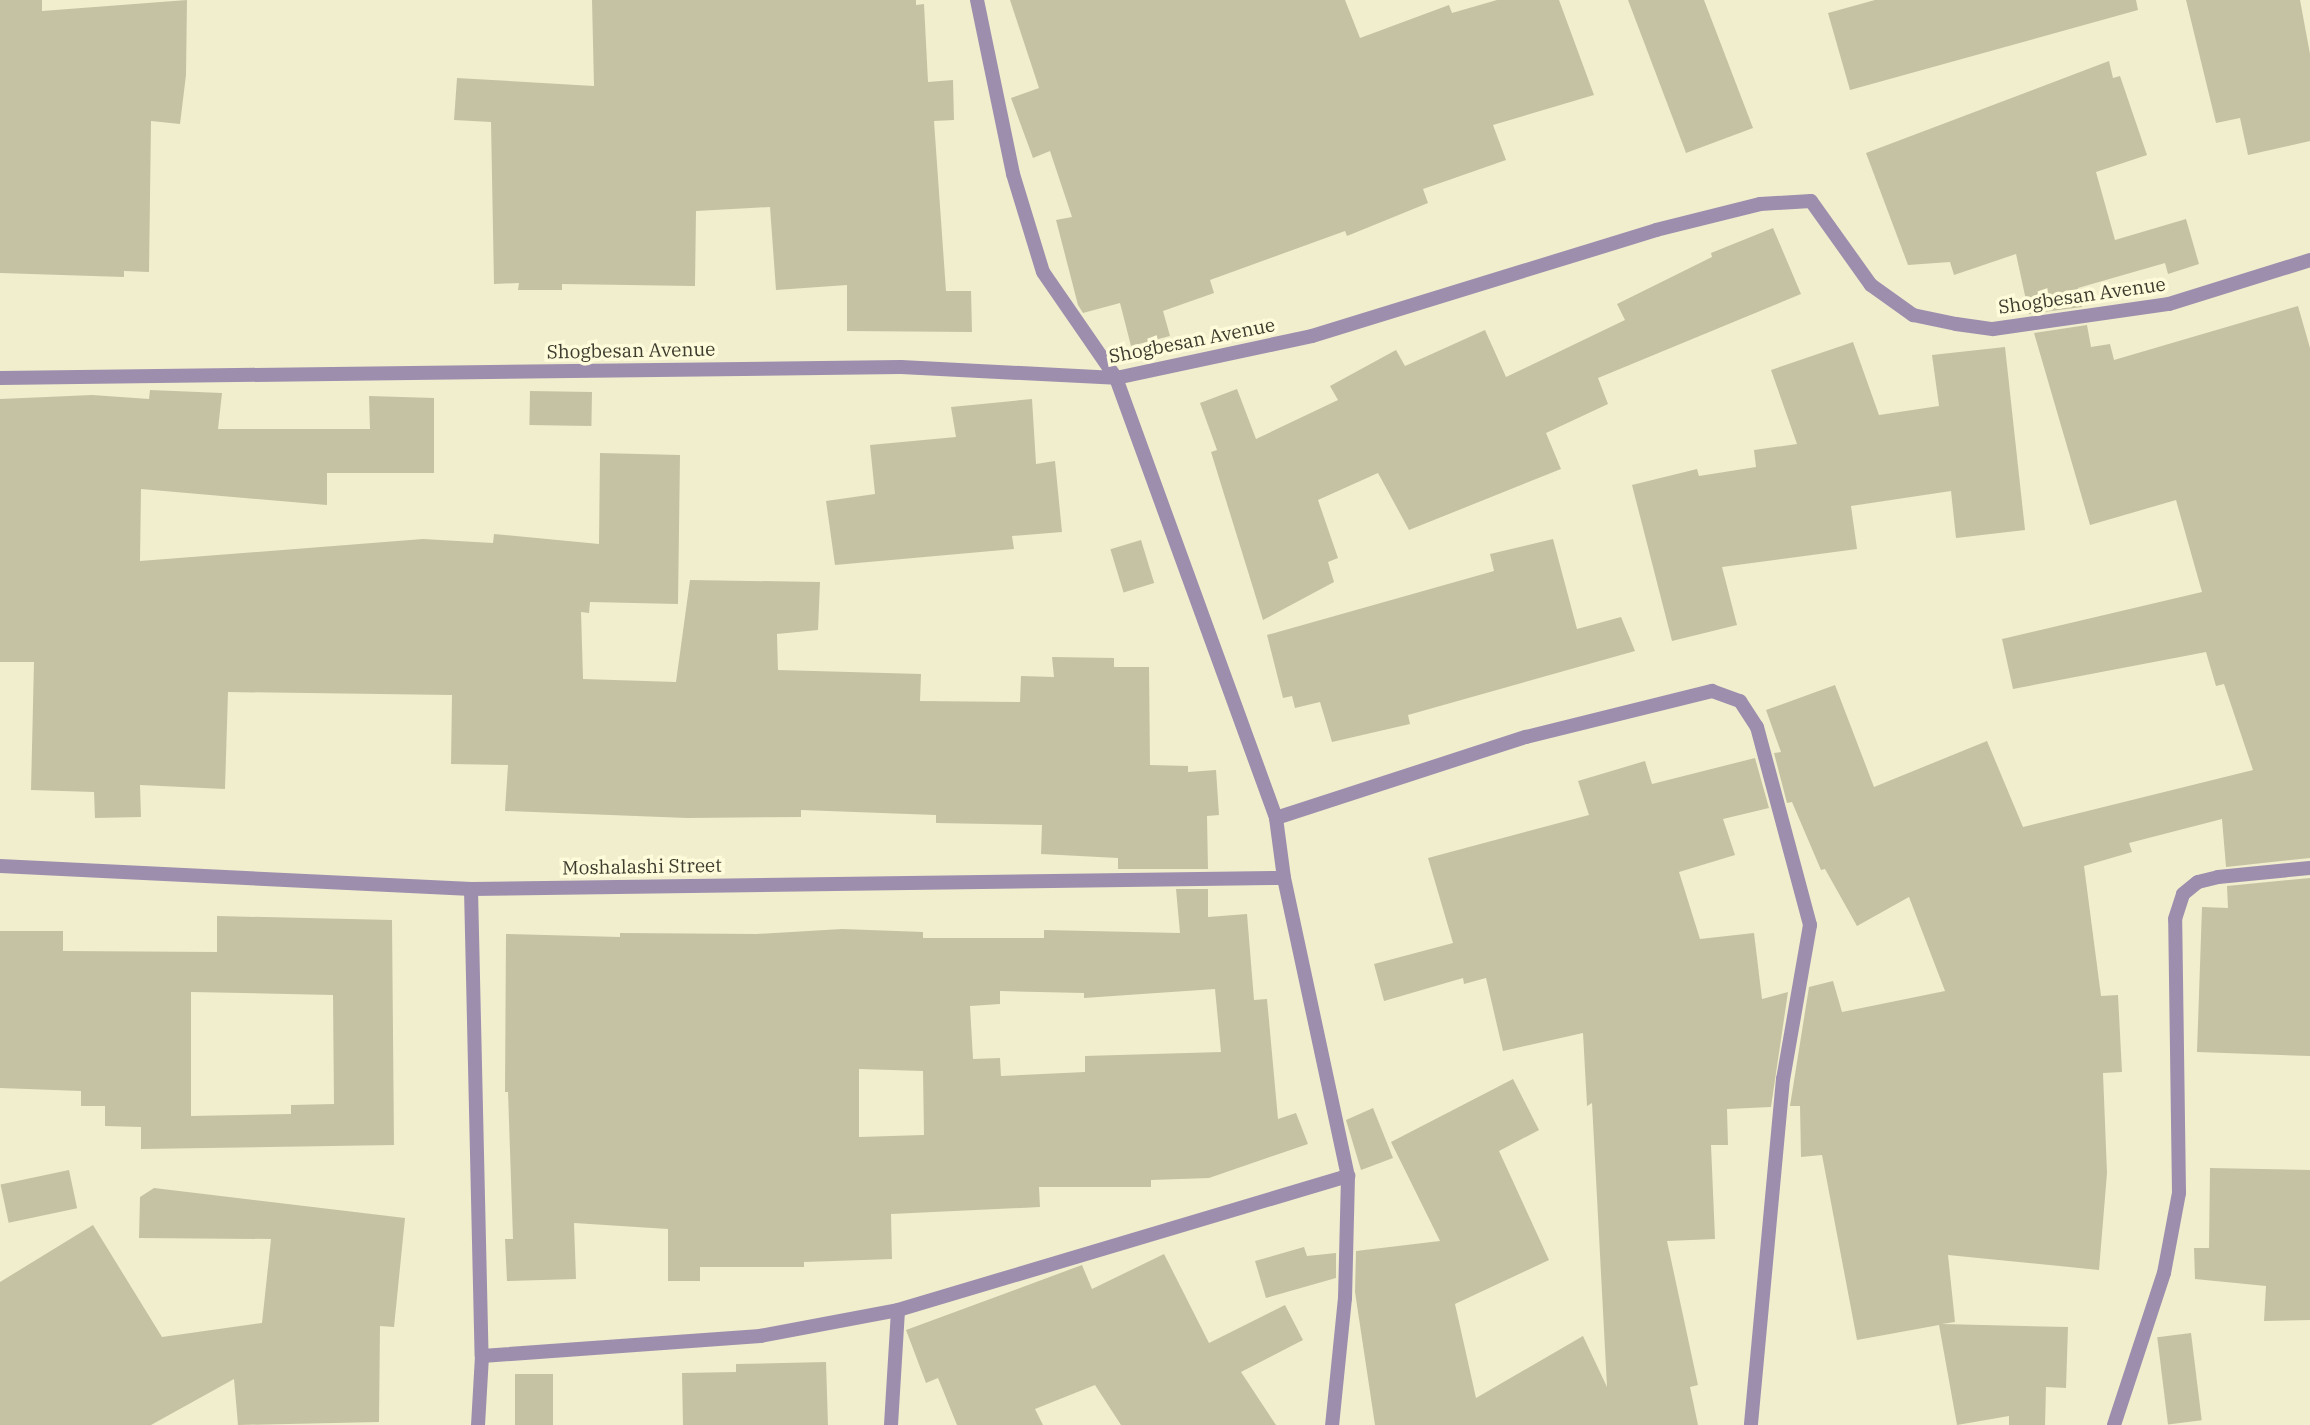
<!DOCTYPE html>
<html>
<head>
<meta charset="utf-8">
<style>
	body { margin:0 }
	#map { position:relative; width:2310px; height:1425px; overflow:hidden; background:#f0eecd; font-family:"IBM Plex Serif",serif }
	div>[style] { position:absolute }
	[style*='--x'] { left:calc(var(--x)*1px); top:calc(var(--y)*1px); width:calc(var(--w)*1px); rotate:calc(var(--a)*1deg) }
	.building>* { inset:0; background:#c5c2a3; transform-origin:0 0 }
	.street>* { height:14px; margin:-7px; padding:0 7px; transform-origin:7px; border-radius:7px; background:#9d8eae }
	span { translate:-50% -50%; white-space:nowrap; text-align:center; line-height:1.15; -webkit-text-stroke:7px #fefbda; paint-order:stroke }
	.street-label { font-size:19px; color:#3d3c2f }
</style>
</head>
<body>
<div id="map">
	<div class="building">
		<div style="clip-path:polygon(0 0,42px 0,42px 11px,187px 0,186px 75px,180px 124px,151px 121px,149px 272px,124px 271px,124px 277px,0 273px)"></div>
		<div style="clip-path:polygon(592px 0,916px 0,916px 5px,924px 4px,928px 82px,953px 80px,954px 120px,934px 121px,946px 291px,971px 291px,972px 332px,847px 331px,847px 285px,776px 290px,770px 207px,696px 211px,695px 286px,562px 284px,562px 290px,518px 290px,519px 283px,494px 284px,491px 122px,454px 120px,457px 78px,594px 86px)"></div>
		<div style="clip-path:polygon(1010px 0,1345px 0,1360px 38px,1449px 5px,1452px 13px,1497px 0,1559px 0,1594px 95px,1493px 125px,1506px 160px,1423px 189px,1428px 203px,1347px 236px,1345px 231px,1210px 280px,1214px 293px,1163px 311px,1170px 336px,1131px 346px,1120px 303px,1083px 313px,1078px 305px,1056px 220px,1072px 217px,1050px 151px,1033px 158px,1011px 98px,1039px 88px)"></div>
		<div style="clip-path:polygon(1628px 0,1704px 0,1753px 128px,1686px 153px)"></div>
		<div style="clip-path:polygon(1875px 0,2136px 0,2138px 10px,1850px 90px,1828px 13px)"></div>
		<div style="clip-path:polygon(2186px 0,2300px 0,2310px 54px,2310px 141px,2248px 155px,2240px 118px,2216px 123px)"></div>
		<div style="clip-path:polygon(2109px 61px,2113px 78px,2120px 76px,2147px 155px,2096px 172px,2115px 240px,2186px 219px,2199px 264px,2168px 274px,2165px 263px,2078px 288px,2082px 307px,2029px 314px,2016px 254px,1954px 275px,1950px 262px,1908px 265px,1866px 153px)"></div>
		<div style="clip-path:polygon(1773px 228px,1801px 294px,1598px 378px,1608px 404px,1546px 433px,1561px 469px,1409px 530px,1378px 473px,1318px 500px,1338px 558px,1328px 562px,1334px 582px,1263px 620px,1211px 452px,1217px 450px,1200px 403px,1237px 389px,1256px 439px,1338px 400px,1330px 386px,1396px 350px,1405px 366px,1485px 330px,1506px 377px,1625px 320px,1617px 304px,1712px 257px,1711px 253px)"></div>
		<div style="clip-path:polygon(2298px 306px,2310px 348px,2310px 858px,2226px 867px,2222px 819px,2129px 843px,2132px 852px,2084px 866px,2101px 996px,2118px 995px,2122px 1072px,2103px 1073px,2107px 1173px,2099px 1270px,1948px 1255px,1955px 1322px,1942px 1324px,2068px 1327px,2066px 1388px,2046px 1387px,2045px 1425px,2009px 1425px,2009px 1416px,1957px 1425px,1939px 1325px,1857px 1340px,1822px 1155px,1801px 1157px,1800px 1106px,1790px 1106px,1809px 987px,1833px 981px,1842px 1012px,1945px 991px,1909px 897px,1857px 926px,1825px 869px,1821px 870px,1792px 802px,1787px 803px,1774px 753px,1781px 752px,1766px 710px,1835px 685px,1874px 787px,1987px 741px,2023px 827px,2253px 770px,2224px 684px,2216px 686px,2206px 652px,2013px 689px,2002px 639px,2202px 592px,2176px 500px,2090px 525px,2034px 333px,2087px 325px,2091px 347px,2110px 344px,2114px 360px)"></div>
		<div style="clip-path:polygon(1853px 342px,1879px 415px,1939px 406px,1932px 355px,2005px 347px,2025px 530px,1956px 538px,1951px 491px,1851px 506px,1857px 549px,1722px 567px,1737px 625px,1672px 641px,1632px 485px,1697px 469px,1699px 476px,1756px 467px,1754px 450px,1797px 444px,1771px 370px)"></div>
		<div style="clip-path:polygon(150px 390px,222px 393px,218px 429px,370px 429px,369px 396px,434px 398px,434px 473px,327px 473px,327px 505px,141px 489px,140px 561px,423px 539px,493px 543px,494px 534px,599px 544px,600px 453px,680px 455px,678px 604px,590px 602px,589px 613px,581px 612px,583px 679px,676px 682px,690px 580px,820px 582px,818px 630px,777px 634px,778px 670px,921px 674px,920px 701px,1020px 702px,1021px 676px,1054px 677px,1052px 657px,1114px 658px,1114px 667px,1149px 667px,1150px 765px,1188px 766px,1188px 772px,1216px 770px,1219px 815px,1207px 816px,1208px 869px,1118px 869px,1118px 858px,1041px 854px,1042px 825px,936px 823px,936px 815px,801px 810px,801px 817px,687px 818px,505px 811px,508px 765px,451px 764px,452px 695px,228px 692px,225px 789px,140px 785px,141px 817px,95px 818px,94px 792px,31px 790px,34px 662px,0 662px,0 399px,92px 395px,149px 399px)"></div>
		<div style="left:530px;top:391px;width:62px;height:34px;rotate:1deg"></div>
		<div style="clip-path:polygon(1032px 399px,1036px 464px,1055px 461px,1062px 532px,1012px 536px,1014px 549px,835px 565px,826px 501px,875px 494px,870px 445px,956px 437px,951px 407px)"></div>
		<div style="clip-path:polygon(1553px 539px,1577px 629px,1621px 617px,1635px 651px,1408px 715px,1410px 724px,1332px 742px,1320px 702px,1295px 708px,1292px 696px,1283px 698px,1267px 635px,1494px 571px,1490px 554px)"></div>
		<div style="left:1141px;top:540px;width:45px;height:32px;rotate:73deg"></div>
		<div style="clip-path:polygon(1755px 758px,1769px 808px,1723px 819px,1735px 855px,1679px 872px,1700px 939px,1754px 933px,1762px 999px,1788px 992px,1771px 1107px,1727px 1109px,1728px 1145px,1711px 1145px,1715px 1239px,1667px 1241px,1698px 1385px,1690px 1387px,1698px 1425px,1375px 1425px,1355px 1292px,1356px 1251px,1440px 1241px,1391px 1142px,1513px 1079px,1539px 1130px,1499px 1151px,1549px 1260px,1455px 1304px,1476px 1398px,1583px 1336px,1607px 1387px,1592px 1103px,1587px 1106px,1583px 1033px,1503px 1051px,1486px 978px,1464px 984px,1463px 978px,1384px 1001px,1374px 964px,1453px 943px,1428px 858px,1589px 815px,1578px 781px,1645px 761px,1652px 784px)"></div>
		<div style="clip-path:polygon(2310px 878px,2310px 1056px,2197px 1052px,2202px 907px,2228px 908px,2227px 886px)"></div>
		<div style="clip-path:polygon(evenodd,1176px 889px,1208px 889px,1208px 917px,1247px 914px,1254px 1000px,1267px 999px,1278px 1119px,1296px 1113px,1308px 1144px,1209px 1178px,1151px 1180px,1151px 1187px,1039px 1187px,1040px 1207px,891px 1214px,892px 1259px,804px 1262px,804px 1267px,700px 1267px,700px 1281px,668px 1281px,668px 1229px,574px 1223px,576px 1279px,507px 1281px,505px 1239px,513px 1239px,508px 1092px,505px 1092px,506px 934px,620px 937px,620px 933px,757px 934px,842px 929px,923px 932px,923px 938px,1044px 938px,1044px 930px,1180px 933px,1176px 889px,1215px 989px,1221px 1052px,1085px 1056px,1085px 1072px,1001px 1076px,1000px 1058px,973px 1059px,970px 1006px,1000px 1004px,1000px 991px,1084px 993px,1084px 998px,1215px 989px,1176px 889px,859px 1069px,923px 1071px,924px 1135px,859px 1137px,859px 1069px)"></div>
		<div style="clip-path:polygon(evenodd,217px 916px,392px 920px,394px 1145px,141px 1149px,141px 1127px,105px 1126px,105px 1106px,81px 1106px,81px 1091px,0 1088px,0 931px,63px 931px,63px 951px,217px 952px,217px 916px,191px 992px,333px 995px,334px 1104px,291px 1105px,291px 1114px,191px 1116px,191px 992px)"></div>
		<div style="clip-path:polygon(1373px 1108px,1393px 1158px,1361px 1170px,1346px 1120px)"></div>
		<div style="clip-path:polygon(2210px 1168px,2310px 1170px,2310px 1320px,2264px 1321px,2266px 1286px,2195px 1279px,2194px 1248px,2209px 1248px)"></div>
		<div style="left:69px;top:1170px;width:39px;height:70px;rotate:78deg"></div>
		<div style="clip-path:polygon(154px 1188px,405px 1218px,394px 1327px,380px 1326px,379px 1422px,238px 1425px,234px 1379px,151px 1425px,0 1425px,0 1282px,93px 1225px,162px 1337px,262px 1323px,271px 1239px,139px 1238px,140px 1197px)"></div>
		<div style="clip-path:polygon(1304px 1247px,1307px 1256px,1336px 1253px,1336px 1278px,1266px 1298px,1255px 1261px)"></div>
		<div style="clip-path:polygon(1164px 1254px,1209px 1343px,1285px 1305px,1303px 1340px,1241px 1372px,1276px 1425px,1121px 1425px,1095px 1385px,1035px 1409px,1043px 1425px,957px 1425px,938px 1378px,926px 1383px,906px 1330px,1082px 1265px,1092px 1289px)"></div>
		<div style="left:2191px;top:1333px;width:88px;height:34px;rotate:83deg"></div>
		<div style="clip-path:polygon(826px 1362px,828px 1425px,683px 1425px,682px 1373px,736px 1372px,736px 1364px)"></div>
		<div style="left:515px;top:1374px;width:38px;height:51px"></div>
	</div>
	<div class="street">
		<div style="--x:977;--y:0;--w:178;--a:78.3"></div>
		<div style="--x:1013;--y:174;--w:102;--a:73"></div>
		<div style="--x:1043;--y:272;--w:129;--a:55.4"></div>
		<div style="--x:1116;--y:378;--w:468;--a:70"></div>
		<div style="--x:1276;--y:818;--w:61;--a:82.4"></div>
		<div style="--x:1284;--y:878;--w:305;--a:77.9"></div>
		<div style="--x:1348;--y:1176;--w:122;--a:91.4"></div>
		<div style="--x:1345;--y:1298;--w:128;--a:95.8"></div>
		<div style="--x:0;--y:378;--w:901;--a:-0.7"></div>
		<div style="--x:901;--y:367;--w:215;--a:2.9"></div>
		<div style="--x:1116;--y:378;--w:200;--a:-12.1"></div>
		<div style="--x:1312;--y:336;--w:360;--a:-17.1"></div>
		<div style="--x:1656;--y:230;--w:107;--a:-14"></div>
		<div style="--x:1760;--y:204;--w:51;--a:-3.4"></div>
		<div style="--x:1811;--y:201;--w:103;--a:54.5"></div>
		<div style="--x:1871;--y:285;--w:52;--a:35.5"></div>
		<div style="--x:1913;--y:315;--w:44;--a:11.8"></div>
		<div style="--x:1956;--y:324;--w:37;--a:8"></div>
		<div style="--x:1993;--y:329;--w:178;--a:-8.1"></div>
		<div style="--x:2169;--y:304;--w:148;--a:-17.3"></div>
		<div style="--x:1276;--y:818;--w:263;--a:-18"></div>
		<div style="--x:1526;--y:737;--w:192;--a:-13.9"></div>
		<div style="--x:1712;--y:691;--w:30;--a:20"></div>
		<div style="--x:1740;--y:701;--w:31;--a:57"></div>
		<div style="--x:1757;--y:727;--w:205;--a:75"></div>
		<div style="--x:1810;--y:925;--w:156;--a:99.9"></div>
		<div style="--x:1783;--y:1079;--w:347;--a:95.3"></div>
		<div style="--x:0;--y:866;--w:472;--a:2.8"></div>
		<div style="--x:471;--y:889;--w:813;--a:-0.78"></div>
		<div style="--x:471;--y:889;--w:467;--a:88.7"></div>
		<div style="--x:482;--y:1356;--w:69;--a:93.3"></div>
		<div style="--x:482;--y:1356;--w:279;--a:-4.1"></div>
		<div style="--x:760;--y:1336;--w:140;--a:-10.7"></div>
		<div style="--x:898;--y:1310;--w:470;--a:-16.6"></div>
		<div style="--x:891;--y:1425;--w:115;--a:-86.5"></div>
		<div style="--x:2114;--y:1425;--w:160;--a:-71.8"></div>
		<div style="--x:2164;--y:1273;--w:81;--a:-79.4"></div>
		<div style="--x:2179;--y:1193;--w:274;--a:-90.8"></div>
		<div style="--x:2175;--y:919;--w:26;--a:-72"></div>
		<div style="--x:2183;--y:894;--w:19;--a:-39"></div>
		<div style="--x:2198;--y:882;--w:21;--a:-14"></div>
		<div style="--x:2218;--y:877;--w:92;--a:-5.6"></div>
	</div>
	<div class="street-label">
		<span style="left:2082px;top:296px;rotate:-8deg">Shogbesan Avenue</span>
		<span style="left:1192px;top:341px;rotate:-11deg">Shogbesan Avenue</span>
		<span style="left:631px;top:351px;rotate:-1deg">Shogbesan Avenue</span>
		<span style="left:642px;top:867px;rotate:-1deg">Moshalashi Street</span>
	</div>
</div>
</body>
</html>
